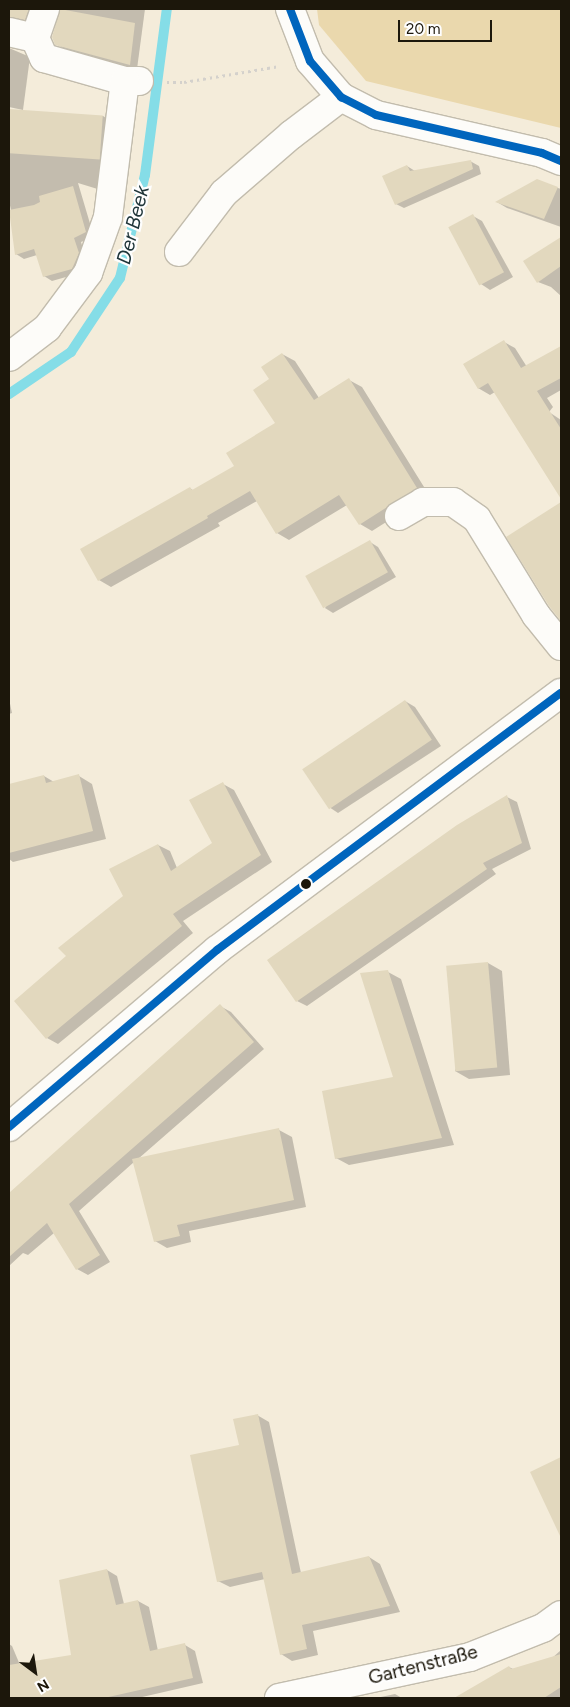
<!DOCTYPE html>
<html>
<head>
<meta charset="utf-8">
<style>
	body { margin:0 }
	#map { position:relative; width:570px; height:1707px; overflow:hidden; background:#f4ecda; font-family:Figtree,sans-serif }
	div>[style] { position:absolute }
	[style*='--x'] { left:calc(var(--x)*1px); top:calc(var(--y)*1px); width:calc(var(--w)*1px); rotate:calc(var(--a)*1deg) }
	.green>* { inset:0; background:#ead8ad }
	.shadow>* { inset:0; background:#0003 }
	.stream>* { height:10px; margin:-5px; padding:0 5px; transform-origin:5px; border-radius:5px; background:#85dde7 }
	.building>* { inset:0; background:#e2d8be; transform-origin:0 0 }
	.path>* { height:3px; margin-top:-1.5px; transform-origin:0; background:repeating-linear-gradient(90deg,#d4d1cc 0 2.5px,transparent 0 6.5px) }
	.roads { filter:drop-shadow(1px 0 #c2bcad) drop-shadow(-1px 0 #c2bcad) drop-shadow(0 1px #c2bcad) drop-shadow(0 -1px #c2bcad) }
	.minor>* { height:28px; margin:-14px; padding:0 14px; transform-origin:14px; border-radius:14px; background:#fdfcf9 }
	.bus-1>* { height:8px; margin:-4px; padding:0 4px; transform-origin:4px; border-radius:4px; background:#0065bd }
	.dots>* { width:14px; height:14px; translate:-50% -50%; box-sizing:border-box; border:2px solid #fefefe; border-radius:50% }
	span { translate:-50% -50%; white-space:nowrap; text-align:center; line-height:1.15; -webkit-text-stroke:4.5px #fefefe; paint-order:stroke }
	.street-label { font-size:19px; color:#1c170b }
	.water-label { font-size:20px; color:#20363a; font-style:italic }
	.frame { position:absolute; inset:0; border:10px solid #1c170b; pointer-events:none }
	.north { position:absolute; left:10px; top:1647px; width:50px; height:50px; -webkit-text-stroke:4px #fefefe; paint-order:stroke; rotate:149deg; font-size:14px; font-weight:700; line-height:20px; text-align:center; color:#1c170b }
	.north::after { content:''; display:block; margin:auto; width:18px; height:22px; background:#1c170b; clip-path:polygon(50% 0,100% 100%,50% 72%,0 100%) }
	.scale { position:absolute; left:398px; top:20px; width:94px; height:22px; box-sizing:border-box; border:2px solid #1c170b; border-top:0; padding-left:6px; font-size:15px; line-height:18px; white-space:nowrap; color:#1c170b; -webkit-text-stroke:4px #fefefe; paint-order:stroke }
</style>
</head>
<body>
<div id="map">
	<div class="green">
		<div style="clip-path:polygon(317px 9px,561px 9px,561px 128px,366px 81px,319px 25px)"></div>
	</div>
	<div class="shadow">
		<div style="clip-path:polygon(9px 9px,39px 9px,33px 23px,9px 23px)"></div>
		<div style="clip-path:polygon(61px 9px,145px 9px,137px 69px,65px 49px,56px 44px)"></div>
		<div style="clip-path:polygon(9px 48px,30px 57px,23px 110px,9px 107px)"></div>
		<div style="clip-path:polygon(81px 116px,103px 116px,111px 121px,104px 191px,78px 183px,94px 237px,81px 242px,86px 258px,80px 273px,52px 281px,44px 276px,37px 255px,24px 259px,16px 254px,14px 224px,9px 201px,9px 134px)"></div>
		<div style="clip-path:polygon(470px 161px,479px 166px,481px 174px,404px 208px,396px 204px,407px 166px,415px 171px)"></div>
		<div style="clip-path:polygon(537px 181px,561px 189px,561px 227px,507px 208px,497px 202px)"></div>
		<div style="clip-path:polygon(473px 216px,482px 221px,513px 277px,490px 290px,481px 284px)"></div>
		<div style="clip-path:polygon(561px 239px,561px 296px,551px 287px,538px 282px,525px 261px)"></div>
		<div style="clip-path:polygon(504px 342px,515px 348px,527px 367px,561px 347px,561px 390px,547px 398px,553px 407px,549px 412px,561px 420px,561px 496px,495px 392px,490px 395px,478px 388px)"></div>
		<div style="clip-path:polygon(282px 354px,295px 361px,319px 398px,349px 380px,362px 387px,429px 495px,372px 531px,360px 524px,347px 505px,289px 540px,277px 533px,257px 501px,218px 523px,220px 526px,111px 587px,99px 580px,190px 488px,194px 491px,236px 466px,277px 424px,271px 379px)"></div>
		<div style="clip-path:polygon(561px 503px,561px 620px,508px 537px)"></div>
		<div style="clip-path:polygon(370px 542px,378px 547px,396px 577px,333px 613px,325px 608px)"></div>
		<div style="clip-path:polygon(9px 699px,12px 713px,9px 714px)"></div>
		<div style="clip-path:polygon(405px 701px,415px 707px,441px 746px,338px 813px,329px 807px)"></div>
		<div style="clip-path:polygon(44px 776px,54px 782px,79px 776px,92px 784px,106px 839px,13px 862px,9px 859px,9px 785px)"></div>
		<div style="clip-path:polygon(223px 784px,234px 790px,272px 862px,183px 921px,193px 933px,58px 1044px,47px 1038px,68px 957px,125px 896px,158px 845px,170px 851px,177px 868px,213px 844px)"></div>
		<div style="clip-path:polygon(507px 797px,517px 802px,531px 849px,492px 869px,496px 874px,307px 1006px,297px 1001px)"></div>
		<div style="clip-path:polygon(488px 963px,502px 971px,510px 1075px,469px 1079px,455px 1071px)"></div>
		<div style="clip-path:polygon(388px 972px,401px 979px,454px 1145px,349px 1165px,336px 1158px,395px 1078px)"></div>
		<div style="clip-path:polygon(220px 1006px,231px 1012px,264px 1049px,138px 1159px,279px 1130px,292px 1137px,306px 1207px,189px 1231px,191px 1242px,167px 1248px,155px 1241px,134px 1162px,79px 1211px,110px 1262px,88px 1275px,77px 1269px,54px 1233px,28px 1255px,23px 1253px,9px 1266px,9px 1194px)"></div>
		<div style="clip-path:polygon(257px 1415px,269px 1422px,301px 1573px,369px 1557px,380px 1564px,400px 1612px,313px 1631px,318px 1655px,292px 1661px,281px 1654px,265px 1579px,230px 1587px,218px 1581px,240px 1446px)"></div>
		<div style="clip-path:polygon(561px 1459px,561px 1515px,557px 1517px,532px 1473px)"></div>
		<div style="clip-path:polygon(107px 1570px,117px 1576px,124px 1604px,138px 1601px,149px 1607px,158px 1651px,185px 1645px,195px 1651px,203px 1683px,138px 1698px,56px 1698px,48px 1660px,73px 1656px)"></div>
		<div style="clip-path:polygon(9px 1644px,12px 1646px,34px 1698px,9px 1698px)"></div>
		<div style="clip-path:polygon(561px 1650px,561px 1698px,485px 1698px,478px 1686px,509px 1667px,513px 1669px,551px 1659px)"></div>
		<div style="clip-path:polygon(395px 1694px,402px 1698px,376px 1698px)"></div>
	</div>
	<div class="stream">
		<div style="--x:9;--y:394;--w:75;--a:-34.1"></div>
		<div style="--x:71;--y:352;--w:89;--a:-56.5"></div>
		<div style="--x:120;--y:278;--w:106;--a:-76.4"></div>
		<div style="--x:145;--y:175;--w:167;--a:-82.5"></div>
	</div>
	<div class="building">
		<div style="clip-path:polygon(9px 9px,29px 9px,25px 20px,9px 17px)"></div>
		<div style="clip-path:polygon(60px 9px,135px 23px,130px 65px,55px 45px,52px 37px)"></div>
		<div style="left:9px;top:109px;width:94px;height:44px;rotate:4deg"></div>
		<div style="clip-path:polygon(471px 160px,473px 169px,395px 205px,382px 176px,407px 165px,410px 171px)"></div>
		<div style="clip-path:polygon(537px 179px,558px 187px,544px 219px,495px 202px)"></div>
		<div style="clip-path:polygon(73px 186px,86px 232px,74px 238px,79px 253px,72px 269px,43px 277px,34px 249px,15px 255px,9px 210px,34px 205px,40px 202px,39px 196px)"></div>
		<div style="left:473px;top:214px;width:66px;height:28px;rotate:62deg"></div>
		<div style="clip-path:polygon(561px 237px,561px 266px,537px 283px,523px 261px)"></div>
		<div style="clip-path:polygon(504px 340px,521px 368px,561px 346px,561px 378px,537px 391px,561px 429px,561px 499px,488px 383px,478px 389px,463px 364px)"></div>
		<div style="clip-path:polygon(282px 353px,314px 400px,349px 378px,417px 488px,359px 525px,339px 495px,276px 534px,250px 491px,207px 516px,208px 518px,98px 581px,80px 549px,190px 487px,192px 490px,234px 466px,226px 453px,275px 423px,253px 390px,269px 379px,261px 367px)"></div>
		<div style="clip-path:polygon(561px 502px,561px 621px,549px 606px,506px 537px)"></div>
		<div style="left:370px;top:540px;width:37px;height:74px;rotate:61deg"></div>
		<div style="left:405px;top:700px;width:48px;height:124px;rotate:56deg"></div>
		<div style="clip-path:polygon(79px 774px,93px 831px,9px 853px,9px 784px,44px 775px,46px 783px)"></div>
		<div style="clip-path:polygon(223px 782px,261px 855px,173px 914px,182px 926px,46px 1039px,14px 1001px,66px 956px,58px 948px,123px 896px,109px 869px,158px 844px,171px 871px,212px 843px,189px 800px)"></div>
		<div style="clip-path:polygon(507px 795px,522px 843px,483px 863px,487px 869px,296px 1002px,267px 960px,457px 825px)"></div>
		<div style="left:488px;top:962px;width:106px;height:42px;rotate:85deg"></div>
		<div style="clip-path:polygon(388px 970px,442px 1138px,335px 1159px,322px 1091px,393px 1077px,360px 973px)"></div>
		<div style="clip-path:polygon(220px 1004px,254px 1042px,69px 1204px,100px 1255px,76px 1270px,47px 1223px,9px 1257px,9px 1193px)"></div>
		<div style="clip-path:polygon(279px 1128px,294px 1200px,177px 1225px,180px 1236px,154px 1242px,132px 1159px)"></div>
		<div style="clip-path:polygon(258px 1414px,292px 1574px,369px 1556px,390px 1606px,302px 1625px,307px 1649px,280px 1655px,262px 1572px,217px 1582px,190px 1455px,239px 1445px,233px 1419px)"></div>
		<div style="clip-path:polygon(561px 1457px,561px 1538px,530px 1472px)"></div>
		<div style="clip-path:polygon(107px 1569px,116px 1605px,138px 1600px,150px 1651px,185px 1643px,193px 1678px,104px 1698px,9px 1698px,9px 1665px,71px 1655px,59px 1580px)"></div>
		<div style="clip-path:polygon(561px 1654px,561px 1687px,544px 1698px,454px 1698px,509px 1666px,511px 1669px)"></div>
	</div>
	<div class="path">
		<div style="--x:167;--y:82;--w:17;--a:0"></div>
		<div style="--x:184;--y:82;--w:97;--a:-9.5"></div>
	</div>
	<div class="roads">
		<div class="minor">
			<div style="--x:290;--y:9;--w:56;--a:69"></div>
			<div style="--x:310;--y:61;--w:48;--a:49.3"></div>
			<div style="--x:341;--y:97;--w:39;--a:27"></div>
			<div style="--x:376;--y:115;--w:170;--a:12.9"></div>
			<div style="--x:542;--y:153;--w:21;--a:23"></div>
			<div style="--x:9;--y:32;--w:27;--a:13"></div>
			<div style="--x:35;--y:38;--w:22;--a:66"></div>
			<div style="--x:44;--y:58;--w:84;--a:15.9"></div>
			<div style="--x:125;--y:81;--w:14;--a:0"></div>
			<div style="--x:35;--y:38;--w:31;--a:-71"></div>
			<div style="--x:179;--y:252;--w:74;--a:-52.7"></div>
			<div style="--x:224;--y:193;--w:89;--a:-40.9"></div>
			<div style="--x:291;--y:135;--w:63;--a:-37.2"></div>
			<div style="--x:9;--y:357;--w:48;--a:-37.3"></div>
			<div style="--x:47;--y:328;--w:69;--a:-53.3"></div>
			<div style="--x:88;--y:273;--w:59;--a:-70.3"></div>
			<div style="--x:108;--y:217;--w:137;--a:-82.9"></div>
			<div style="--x:399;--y:516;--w:28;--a:-30"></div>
			<div style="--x:423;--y:502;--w:30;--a:0"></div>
			<div style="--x:453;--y:502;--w:29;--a:35"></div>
			<div style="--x:477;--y:519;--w:113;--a:58.4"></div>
			<div style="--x:536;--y:615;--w:40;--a:51"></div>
			<div style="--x:9;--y:1127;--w:273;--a:-40.4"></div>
			<div style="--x:217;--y:950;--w:429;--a:-36.8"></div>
			<div style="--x:279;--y:1698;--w:195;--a:-12.1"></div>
			<div style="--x:470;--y:1657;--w:79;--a:-21.7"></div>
			<div style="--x:543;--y:1628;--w:22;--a:-36"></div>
		</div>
	</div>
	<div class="bus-1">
		<div style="--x:290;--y:9;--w:56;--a:69"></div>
		<div style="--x:310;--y:61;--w:48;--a:49.3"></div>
		<div style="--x:341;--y:97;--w:39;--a:27"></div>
		<div style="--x:376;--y:115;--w:170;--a:12.9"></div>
		<div style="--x:542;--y:153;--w:21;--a:23"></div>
		<div style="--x:9;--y:1127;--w:273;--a:-40.4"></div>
		<div style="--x:217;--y:950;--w:429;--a:-36.8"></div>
	</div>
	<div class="dots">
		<div style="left:306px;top:884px;background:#1c170b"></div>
	</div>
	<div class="street-label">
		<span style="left:423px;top:1665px;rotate:-14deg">Gartenstraße</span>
	</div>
	<div class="water-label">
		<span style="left:133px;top:225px;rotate:-76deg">Der Beek</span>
	</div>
	<div class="frame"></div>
	<div class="north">N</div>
	<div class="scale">20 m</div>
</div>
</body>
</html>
